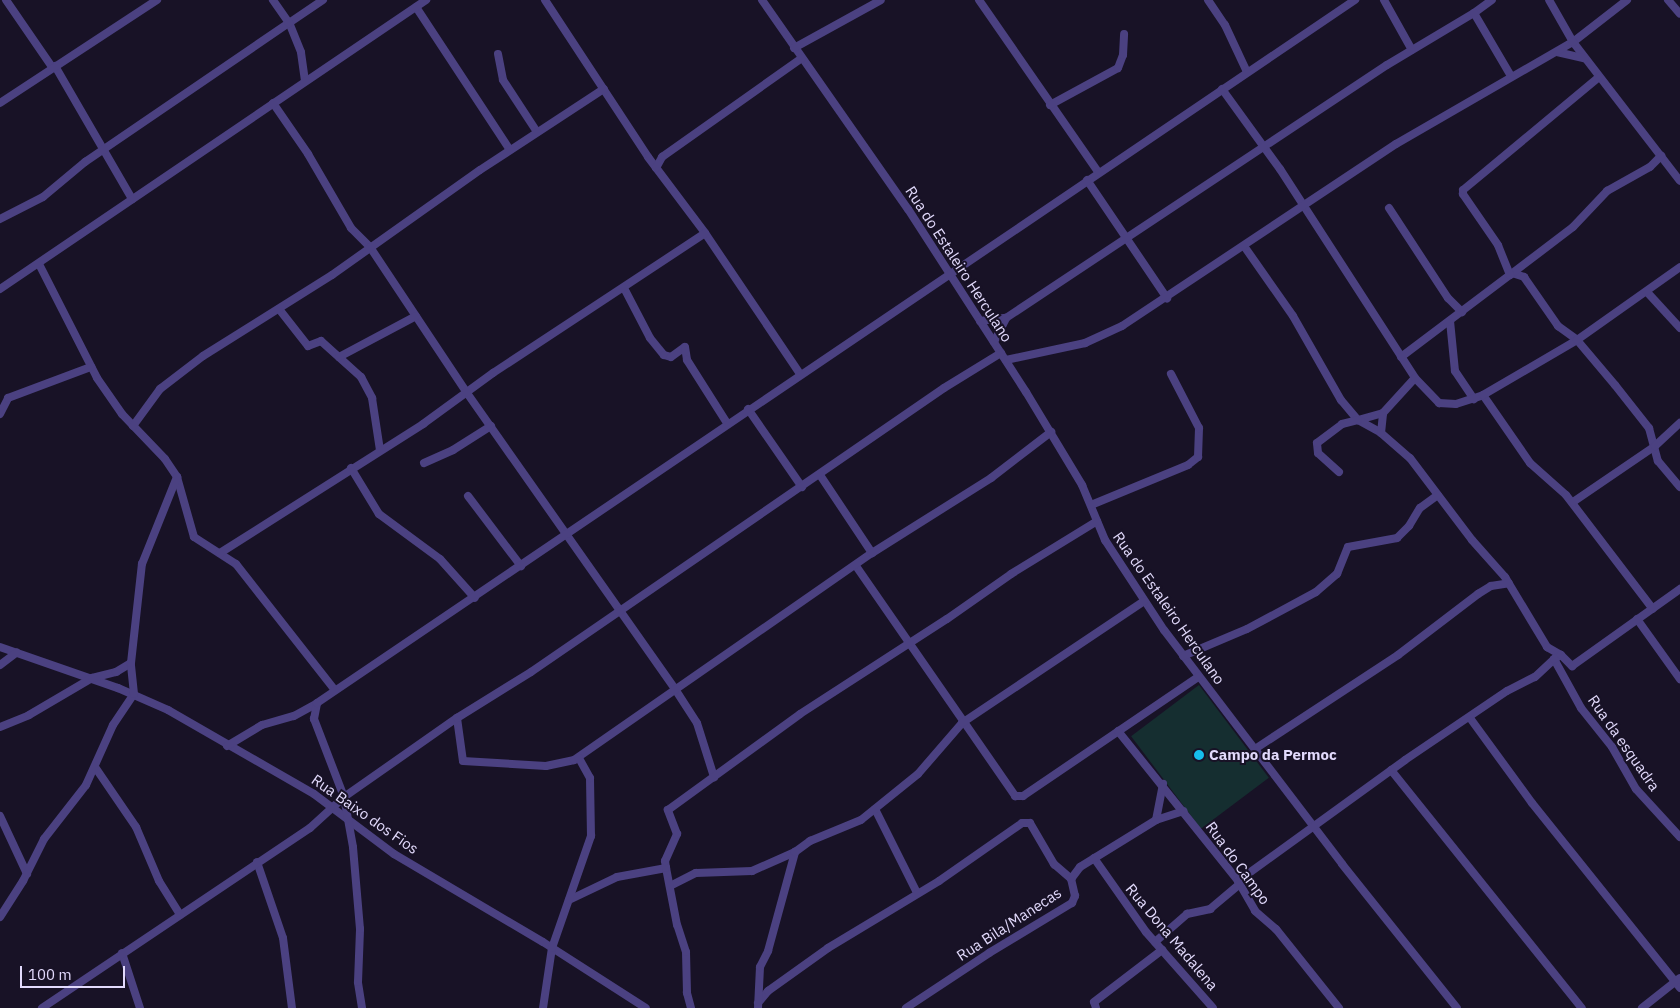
<!DOCTYPE html>
<html>
<head>
<meta charset="utf-8">
<style>
	body { margin:0 }
	#map { position:relative; width:1680px; height:1008px; overflow:hidden; background:#181226; font-family:"IBM Plex Sans",sans-serif }
	div>[style] { position:absolute }
	[style*='--x'] { left:calc(var(--x)*1px); top:calc(var(--y)*1px); width:calc(var(--w)*1px); rotate:calc(var(--a)*1deg) }
	.green>* { inset:0; background:#152e30; transform-origin:0 0 }
	.minor>* { height:8px; margin:-4px; padding:0 4px; transform-origin:4px; border-radius:4px; background:#4b4181 }
	.dots>* { width:14px; height:14px; translate:-50% -50%; box-sizing:border-box; border:2px solid #181226; border-radius:50% }
	span { translate:-50% -50%; white-space:nowrap; text-align:center; line-height:1.15; -webkit-text-stroke:4px #181226; paint-order:stroke }
	.street-label { font-size:15px; color:#e2dafc }
	.poi-label { font-size:15px; color:#e2dafc; font-weight:700 }
	.left { translate:0 -50%; text-align:left }
	.scale { position:absolute; left:20px; top:966px; width:105px; height:22px; box-sizing:border-box; border:2px solid #e2dafc; border-top:0; padding-left:6px; font-size:15px; line-height:18px; white-space:nowrap; color:#e2dafc; -webkit-text-stroke:4px #181226; paint-order:stroke }
</style>
</head>
<body>
<div id="map">
	<div class="green">
		<div style="left:1199px;top:685px;width:116px;height:85px;rotate:53deg"></div>
	</div>
	<div class="minor">
		<div style="--x:6;--y:0;--w:81;--a:55.5"></div>
		<div style="--x:545;--y:0;--w:188;--a:56.7"></div>
		<div style="--x:648;--y:157;--w:95;--a:53.1"></div>
		<div style="--x:705;--y:233;--w:170;--a:56"></div>
		<div style="--x:762;--y:0;--w:255;--a:55.1"></div>
		<div style="--x:908;--y:209;--w:218;--a:57.2"></div>
		<div style="--x:1026;--y:392;--w:109;--a:58.9"></div>
		<div style="--x:1082;--y:485;--w:60;--a:67.3"></div>
		<div style="--x:1105;--y:540;--w:108;--a:56.8"></div>
		<div style="--x:1164;--y:630;--w:294;--a:52.7"></div>
		<div style="--x:1342;--y:864;--w:184;--a:51.4"></div>
		<div style="--x:979;--y:0;--w:209;--a:55.3"></div>
		<div style="--x:1208;--y:0;--w:30;--a:56"></div>
		<div style="--x:1225;--y:25;--w:52;--a:64.9"></div>
		<div style="--x:1384;--y:0;--w:57;--a:60.8"></div>
		<div style="--x:1627;--y:0;--w:68;--a:142.1"></div>
		<div style="--x:1573;--y:42;--w:175;--a:52.4"></div>
		<div style="--x:1668;--y:0;--w:18;--a:49"></div>
		<div style="--x:416;--y:7;--w:171;--a:56.7"></div>
		<div style="--x:1474;--y:13;--w:22;--a:-36"></div>
		<div style="--x:794;--y:48;--w:99;--a:-28.9"></div>
		<div style="--x:1557;--y:52;--w:28;--a:13"></div>
		<div style="--x:498;--y:54;--w:26;--a:79"></div>
		<div style="--x:503;--y:80;--w:62;--a:56.8"></div>
		<div style="--x:55;--y:66;--w:154;--a:59.9"></div>
		<div style="--x:305;--y:81;--w:29;--a:-98"></div>
		<div style="--x:301;--y:52;--w:31;--a:-112"></div>
		<div style="--x:289;--y:23;--w:41;--a:-34.1"></div>
		<div style="--x:1222;--y:89;--w:99;--a:54.1"></div>
		<div style="--x:1280;--y:169;--w:249;--a:57.1"></div>
		<div style="--x:0;--y:103;--w:188;--a:-33.3"></div>
		<div style="--x:273;--y:103;--w:62;--a:55.5"></div>
		<div style="--x:308;--y:154;--w:86;--a:59.8"></div>
		<div style="--x:351;--y:228;--w:27;--a:45"></div>
		<div style="--x:370;--y:247;--w:175;--a:56.4"></div>
		<div style="--x:467;--y:393;--w:362;--a:54.9"></div>
		<div style="--x:675;--y:689;--w:40;--a:57.1"></div>
		<div style="--x:697;--y:723;--w:57;--a:72.5"></div>
		<div style="--x:1050;--y:105;--w:77;--a:-28.6"></div>
		<div style="--x:1118;--y:68;--w:14;--a:-69"></div>
		<div style="--x:1123;--y:55;--w:21;--a:-87"></div>
		<div style="--x:656;--y:168;--w:13;--a:-61"></div>
		<div style="--x:662;--y:157;--w:171;--a:-35.3"></div>
		<div style="--x:1087;--y:180;--w:143;--a:55.9"></div>
		<div style="--x:1389;--y:208;--w:108;--a:56.8"></div>
		<div style="--x:1448;--y:298;--w:20;--a:45"></div>
		<div style="--x:0;--y:219;--w:48;--a:-27.1"></div>
		<div style="--x:43;--y:197;--w:55;--a:-39.8"></div>
		<div style="--x:85;--y:162;--w:247;--a:-34.3"></div>
		<div style="--x:289;--y:23;--w:28;--a:-125"></div>
		<div style="--x:1244;--y:246;--w:85;--a:55"></div>
		<div style="--x:1293;--y:316;--w:97;--a:60.3"></div>
		<div style="--x:1341;--y:400;--w:26;--a:50"></div>
		<div style="--x:39;--y:264;--w:128;--a:63"></div>
		<div style="--x:97;--y:378;--w:44;--a:55.2"></div>
		<div style="--x:122;--y:414;--w:62;--a:46.3"></div>
		<div style="--x:165;--y:459;--w:22;--a:56"></div>
		<div style="--x:177;--y:477;--w:62;--a:74.2"></div>
		<div style="--x:194;--y:537;--w:50;--a:32.7"></div>
		<div style="--x:236;--y:564;--w:159;--a:51.9"></div>
		<div style="--x:1512;--y:273;--w:13;--a:18"></div>
		<div style="--x:1524;--y:277;--w:60;--a:55.2"></div>
		<div style="--x:1558;--y:326;--w:24;--a:36"></div>
		<div style="--x:1577;--y:340;--w:59;--a:49.8"></div>
		<div style="--x:1615;--y:385;--w:55;--a:51.7"></div>
		<div style="--x:1649;--y:428;--w:34;--a:75"></div>
		<div style="--x:1658;--y:461;--w:34;--a:50"></div>
		<div style="--x:1510;--y:275;--w:79;--a:-37.3"></div>
		<div style="--x:1573;--y:227;--w:50;--a:-46.6"></div>
		<div style="--x:1607;--y:191;--w:49;--a:-29.2"></div>
		<div style="--x:1650;--y:167;--w:16;--a:-45"></div>
		<div style="--x:624;--y:288;--w:56;--a:62.5"></div>
		<div style="--x:650;--y:338;--w:22;--a:51"></div>
		<div style="--x:664;--y:355;--w:7;--a:16"></div>
		<div style="--x:671;--y:357;--w:17;--a:-36"></div>
		<div style="--x:685;--y:347;--w:13;--a:81"></div>
		<div style="--x:687;--y:360;--w:75;--a:57.6"></div>
		<div style="--x:0;--y:289;--w:515;--a:-34.15"></div>
		<div style="--x:1647;--y:292;--w:49;--a:47.5"></div>
		<div style="--x:279;--y:309;--w:47;--a:51.9"></div>
		<div style="--x:308;--y:346;--w:14;--a:-21"></div>
		<div style="--x:321;--y:341;--w:54;--a:42"></div>
		<div style="--x:361;--y:377;--w:24;--a:62"></div>
		<div style="--x:372;--y:398;--w:53;--a:81.3"></div>
		<div style="--x:980;--y:321;--w:26;--a:-7"></div>
		<div style="--x:1006;--y:318;--w:457;--a:-33.6"></div>
		<div style="--x:1387;--y:65;--w:101;--a:-30.9"></div>
		<div style="--x:1474;--y:13;--w:73;--a:59.6"></div>
		<div style="--x:1450;--y:321;--w:50;--a:84.3"></div>
		<div style="--x:1455;--y:371;--w:34;--a:56"></div>
		<div style="--x:994;--y:342;--w:27;--a:-63"></div>
		<div style="--x:339;--y:357;--w:87;--a:-28"></div>
		<div style="--x:1401;--y:357;--w:136;--a:-37"></div>
		<div style="--x:1510;--y:275;--w:32;--a:-112"></div>
		<div style="--x:1498;--y:245;--w:62;--a:-124.5"></div>
		<div style="--x:1463;--y:194;--w:4;--a:-90"></div>
		<div style="--x:1463;--y:190;--w:177;--a:-39.7"></div>
		<div style="--x:1006;--y:360;--w:81;--a:-12.1"></div>
		<div style="--x:1085;--y:343;--w:41;--a:-24.7"></div>
		<div style="--x:1122;--y:326;--w:329;--a:-33.6"></div>
		<div style="--x:1396;--y:144;--w:204;--a:-30"></div>
		<div style="--x:1573;--y:42;--w:48;--a:-119.7"></div>
		<div style="--x:1483;--y:395;--w:83;--a:55.3"></div>
		<div style="--x:1530;--y:463;--w:48;--a:41.6"></div>
		<div style="--x:1566;--y:495;--w:143;--a:52.7"></div>
		<div style="--x:748;--y:409;--w:95;--a:55.3"></div>
		<div style="--x:1383;--y:413;--w:26;--a:164"></div>
		<div style="--x:1358;--y:420;--w:26;--a:29"></div>
		<div style="--x:1381;--y:433;--w:38;--a:41"></div>
		<div style="--x:1410;--y:458;--w:103;--a:52.9"></div>
		<div style="--x:1472;--y:540;--w:50;--a:48.3"></div>
		<div style="--x:1505;--y:577;--w:82;--a:59"></div>
		<div style="--x:1547;--y:647;--w:16;--a:30"></div>
		<div style="--x:0;--y:414;--w:18;--a:-63"></div>
		<div style="--x:8;--y:398;--w:89;--a:-20.5"></div>
		<div style="--x:133;--y:426;--w:46;--a:-53.9"></div>
		<div style="--x:160;--y:389;--w:54;--a:-37.5"></div>
		<div style="--x:203;--y:356;--w:152;--a:-32.1"></div>
		<div style="--x:332;--y:275;--w:181;--a:-35.4"></div>
		<div style="--x:480;--y:170;--w:148;--a:-33.2"></div>
		<div style="--x:1381;--y:433;--w:20;--a:-84"></div>
		<div style="--x:1383;--y:413;--w:47;--a:-47.6"></div>
		<div style="--x:1415;--y:378;--w:35;--a:46"></div>
		<div style="--x:1439;--y:403;--w:17;--a:3"></div>
		<div style="--x:1456;--y:404;--w:28;--a:-18"></div>
		<div style="--x:1483;--y:395;--w:109;--a:-30.3"></div>
		<div style="--x:1577;--y:340;--w:126;--a:-35.3"></div>
		<div style="--x:424;--y:463;--w:32;--a:-24"></div>
		<div style="--x:453;--y:450;--w:45;--a:-32.3"></div>
		<div style="--x:351;--y:468;--w:54;--a:58.7"></div>
		<div style="--x:379;--y:514;--w:76;--a:36.4"></div>
		<div style="--x:440;--y:559;--w:52;--a:48.1"></div>
		<div style="--x:1339;--y:472;--w:28;--a:-138"></div>
		<div style="--x:1318;--y:453;--w:10;--a:-96"></div>
		<div style="--x:1317;--y:443;--w:31;--a:-37"></div>
		<div style="--x:1342;--y:424;--w:16;--a:-14"></div>
		<div style="--x:820;--y:475;--w:94;--a:56.3"></div>
		<div style="--x:468;--y:496;--w:88;--a:52.9"></div>
		<div style="--x:1573;--y:502;--w:99;--a:-34.3"></div>
		<div style="--x:1655;--y:446;--w:34;--a:-43"></div>
		<div style="--x:1091;--y:505;--w:105;--a:-22.4"></div>
		<div style="--x:1188;--y:465;--w:13;--a:-39"></div>
		<div style="--x:1198;--y:457;--w:29;--a:-88"></div>
		<div style="--x:1199;--y:428;--w:61;--a:-117.4"></div>
		<div style="--x:220;--y:553;--w:241;--a:-32.4"></div>
		<div style="--x:423;--y:424;--w:87;--a:-36.1"></div>
		<div style="--x:493;--y:373;--w:254;--a:-33.4"></div>
		<div style="--x:856;--y:566;--w:280;--a:55.3"></div>
		<div style="--x:1015;--y:796;--w:8;--a:0"></div>
		<div style="--x:1023;--y:796;--w:212;--a:-34.2"></div>
		<div style="--x:1637;--y:619;--w:74;--a:54.4"></div>
		<div style="--x:0;--y:647;--w:125;--a:19.2"></div>
		<div style="--x:118;--y:688;--w:55;--a:23.7"></div>
		<div style="--x:168;--y:710;--w:168;--a:29.9"></div>
		<div style="--x:314;--y:794;--w:100;--a:36.9"></div>
		<div style="--x:394;--y:854;--w:173;--a:30.6"></div>
		<div style="--x:543;--y:942;--w:122;--a:32.7"></div>
		<div style="--x:1183;--y:656;--w:69;--a:-22.9"></div>
		<div style="--x:1247;--y:629;--w:78;--a:-28.2"></div>
		<div style="--x:1316;--y:592;--w:28;--a:-41"></div>
		<div style="--x:1337;--y:574;--w:29;--a:-68"></div>
		<div style="--x:1348;--y:547;--w:50;--a:-10.4"></div>
		<div style="--x:1397;--y:538;--w:17;--a:-45"></div>
		<div style="--x:1409;--y:526;--w:21;--a:-59"></div>
		<div style="--x:1420;--y:508;--w:22;--a:-36"></div>
		<div style="--x:1554;--y:659;--w:56;--a:61.1"></div>
		<div style="--x:1581;--y:708;--w:50;--a:51.5"></div>
		<div style="--x:1612;--y:747;--w:48;--a:60.3"></div>
		<div style="--x:1636;--y:789;--w:65;--a:47.5"></div>
		<div style="--x:0;--y:665;--w:21;--a:-37"></div>
		<div style="--x:457;--y:718;--w:43;--a:82.1"></div>
		<div style="--x:463;--y:761;--w:83;--a:3.4"></div>
		<div style="--x:546;--y:766;--w:29;--a:-12"></div>
		<div style="--x:574;--y:760;--w:363;--a:-34.8"></div>
		<div style="--x:872;--y:553;--w:141;--a:-32.2"></div>
		<div style="--x:991;--y:478;--w:76;--a:-37.5"></div>
		<div style="--x:1470;--y:718;--w:105;--a:53.9"></div>
		<div style="--x:1532;--y:803;--w:237;--a:51.3"></div>
		<div style="--x:0;--y:727;--w:31;--a:-22"></div>
		<div style="--x:29;--y:715;--w:73;--a:-30.4"></div>
		<div style="--x:92;--y:678;--w:25;--a:-14"></div>
		<div style="--x:116;--y:672;--w:17;--a:-31"></div>
		<div style="--x:1118;--y:731;--w:192;--a:51.3"></div>
		<div style="--x:1238;--y:881;--w:34;--a:60"></div>
		<div style="--x:1255;--y:911;--w:28;--a:41"></div>
		<div style="--x:1276;--y:929;--w:101;--a:51.4"></div>
		<div style="--x:227;--y:746;--w:41;--a:-31"></div>
		<div style="--x:262;--y:725;--w:33;--a:-16"></div>
		<div style="--x:294;--y:716;--w:26;--a:-29"></div>
		<div style="--x:1255;--y:749;--w:171;--a:-33.3"></div>
		<div style="--x:1398;--y:655;--w:101;--a:-37.3"></div>
		<div style="--x:1478;--y:594;--w:15;--a:-32"></div>
		<div style="--x:1491;--y:586;--w:18;--a:-9"></div>
		<div style="--x:95;--y:767;--w:73;--a:55.7"></div>
		<div style="--x:136;--y:827;--w:59;--a:66.9"></div>
		<div style="--x:159;--y:881;--w:40;--a:58"></div>
		<div style="--x:1391;--y:770;--w:305;--a:51.3"></div>
		<div style="--x:875;--y:809;--w:94;--a:63.4"></div>
		<div style="--x:0;--y:816;--w:64;--a:65"></div>
		<div style="--x:1156;--y:820;--w:37;--a:-79"></div>
		<div style="--x:1094;--y:858;--w:90;--a:54.9"></div>
		<div style="--x:1146;--y:932;--w:101;--a:48.6"></div>
		<div style="--x:257;--y:862;--w:80;--a:71.1"></div>
		<div style="--x:283;--y:938;--w:71;--a:82.7"></div>
		<div style="--x:1238;--y:881;--w:206;--a:-35.9"></div>
		<div style="--x:1405;--y:760;--w:123;--a:-34.1"></div>
		<div style="--x:1507;--y:691;--w:31;--a:-27"></div>
		<div style="--x:1535;--y:677;--w:26;--a:-43"></div>
		<div style="--x:1554;--y:659;--w:8;--a:-30"></div>
		<div style="--x:1561;--y:655;--w:16;--a:45"></div>
		<div style="--x:1572;--y:666;--w:133;--a:-35.5"></div>
		<div style="--x:670;--y:886;--w:29;--a:-27"></div>
		<div style="--x:696;--y:873;--w:56;--a:-2"></div>
		<div style="--x:752;--y:871;--w:47;--a:-23.8"></div>
		<div style="--x:569;--y:900;--w:53;--a:-25.6"></div>
		<div style="--x:617;--y:877;--w:50;--a:-10.4"></div>
		<div style="--x:0;--y:917;--w:43;--a:-57.4"></div>
		<div style="--x:23;--y:881;--w:47;--a:-63.4"></div>
		<div style="--x:44;--y:839;--w:68;--a:-52.1"></div>
		<div style="--x:86;--y:785;--w:66;--a:-65.8"></div>
		<div style="--x:113;--y:725;--w:37;--a:-56"></div>
		<div style="--x:134;--y:694;--w:31;--a:-96"></div>
		<div style="--x:131;--y:663;--w:100;--a:-83.7"></div>
		<div style="--x:142;--y:564;--w:94;--a:-68.1"></div>
		<div style="--x:1155;--y:942;--w:43;--a:-41.2"></div>
		<div style="--x:1187;--y:914;--w:24;--a:-12"></div>
		<div style="--x:1210;--y:909;--w:39;--a:-40"></div>
		<div style="--x:122;--y:953;--w:58;--a:71.9"></div>
		<div style="--x:758;--y:1003;--w:16;--a:-50"></div>
		<div style="--x:768;--y:991;--w:74;--a:-35.6"></div>
		<div style="--x:828;--y:948;--w:130;--a:-31.1"></div>
		<div style="--x:939;--y:881;--w:101;--a:-34.9"></div>
		<div style="--x:1022;--y:823;--w:8;--a:0"></div>
		<div style="--x:1030;--y:823;--w:48;--a:59.7"></div>
		<div style="--x:1054;--y:864;--w:23;--a:41"></div>
		<div style="--x:42;--y:1008;--w:323;--a:-33.9"></div>
		<div style="--x:310;--y:828;--w:46;--a:-42.4"></div>
		<div style="--x:344;--y:797;--w:138;--a:-35"></div>
		<div style="--x:457;--y:718;--w:87;--a:-31.9"></div>
		<div style="--x:531;--y:672;--w:501;--a:-34.51"></div>
		<div style="--x:944;--y:388;--w:67;--a:-31.6"></div>
		<div style="--x:362;--y:1008;--w:26;--a:-99"></div>
		<div style="--x:358;--y:982;--w:53;--a:-87.8"></div>
		<div style="--x:360;--y:929;--w:82;--a:-94.9"></div>
		<div style="--x:353;--y:847;--w:51;--a:-100.2"></div>
		<div style="--x:344;--y:797;--w:84;--a:-111"></div>
		<div style="--x:314;--y:719;--w:16;--a:-79"></div>
		<div style="--x:317;--y:703;--w:1254;--a:-34.11"></div>
		<div style="--x:543;--y:1008;--w:61;--a:-81.5"></div>
		<div style="--x:552;--y:948;--w:119;--a:-70.8"></div>
		<div style="--x:591;--y:836;--w:58;--a:-91"></div>
		<div style="--x:590;--y:778;--w:23;--a:-119"></div>
		<div style="--x:691;--y:1008;--w:16;--a:-105"></div>
		<div style="--x:687;--y:993;--w:41;--a:-91.4"></div>
		<div style="--x:686;--y:952;--w:28;--a:-108"></div>
		<div style="--x:677;--y:925;--w:58;--a:-100.9"></div>
		<div style="--x:666;--y:868;--w:7;--a:-98"></div>
		<div style="--x:665;--y:861;--w:30;--a:-66"></div>
		<div style="--x:677;--y:834;--w:26;--a:-111"></div>
		<div style="--x:668;--y:810;--w:163;--a:-36"></div>
		<div style="--x:800;--y:714;--w:175;--a:-32.9"></div>
		<div style="--x:947;--y:619;--w:78;--a:-35.1"></div>
		<div style="--x:1011;--y:574;--w:101;--a:-31.6"></div>
		<div style="--x:758;--y:1008;--w:41;--a:-87.2"></div>
		<div style="--x:760;--y:967;--w:18;--a:-63"></div>
		<div style="--x:768;--y:951;--w:103;--a:-74.7"></div>
		<div style="--x:795;--y:852;--w:19;--a:-36"></div>
		<div style="--x:810;--y:841;--w:55;--a:-22.4"></div>
		<div style="--x:861;--y:820;--w:73;--a:-38.9"></div>
		<div style="--x:918;--y:774;--w:67;--a:-49.2"></div>
		<div style="--x:962;--y:723;--w:219;--a:-33.8"></div>
		<div style="--x:906;--y:1008;--w:100;--a:-33.5"></div>
		<div style="--x:989;--y:953;--w:97;--a:-31.1"></div>
		<div style="--x:1072;--y:903;--w:8;--a:-67"></div>
		<div style="--x:1075;--y:896;--w:17;--a:-103"></div>
		<div style="--x:1071;--y:879;--w:15;--a:-53"></div>
		<div style="--x:1080;--y:867;--w:89;--a:-31.7"></div>
		<div style="--x:1156;--y:820;--w:29;--a:-18"></div>
		<div style="--x:1096;--y:1008;--w:6;--a:-108"></div>
		<div style="--x:1094;--y:1002;--w:86;--a:-37.4"></div>
		<div style="--x:1642;--y:1008;--w:48;--a:-38.3"></div>
	</div>
	<div class="dots">
		<div style="left:1199px;top:755px;background:#16beec"></div>
	</div>
	<div class="street-label">
		<span style="left:959px;top:264px;rotate:57deg">Rua do Estaleiro Herculano</span>
		<span style="left:1169px;top:608px;rotate:55deg">Rua do Estaleiro Herculano</span>
		<span style="left:1624px;top:743px;rotate:55deg">Rua da esquadra</span>
		<span style="left:365px;top:814px;rotate:35deg">Rua Baixo dos Fios</span>
		<span style="left:1238px;top:863px;rotate:54deg">Rua do Campo</span>
		<span style="left:1009px;top:924px;rotate:-33deg">Rua Bila/Manecas</span>
		<span style="left:1172px;top:937px;rotate:50deg">Rua Dona Madalena</span>
	</div>
	<div class="poi-label">
		<span class="left" style="left:1209px;top:755px">Campo da Permoc</span>
	</div>
	<div class="scale">100 m</div>
</div>
</body>
</html>
